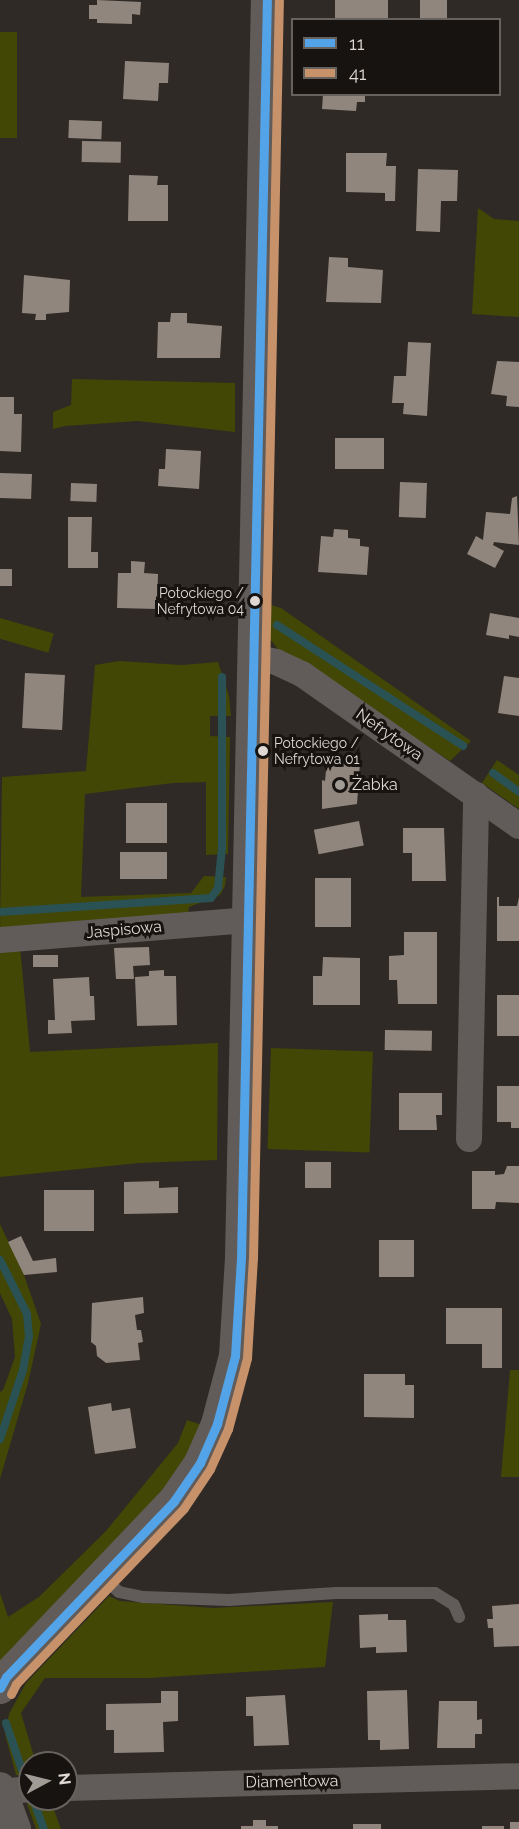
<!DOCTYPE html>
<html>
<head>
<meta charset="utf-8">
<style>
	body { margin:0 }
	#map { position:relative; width:519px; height:1829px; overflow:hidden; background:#2f2a26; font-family:Raleway,sans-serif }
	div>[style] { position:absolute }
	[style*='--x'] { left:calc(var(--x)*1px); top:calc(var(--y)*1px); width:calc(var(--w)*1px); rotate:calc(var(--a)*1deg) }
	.green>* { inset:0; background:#424705; transform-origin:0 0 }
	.stream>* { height:8px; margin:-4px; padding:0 4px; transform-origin:4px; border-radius:4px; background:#2a5254 }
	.building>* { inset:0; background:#91867d; transform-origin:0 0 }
	.service>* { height:12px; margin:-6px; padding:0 6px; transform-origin:6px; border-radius:6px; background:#615c59 }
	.minor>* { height:26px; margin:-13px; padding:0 13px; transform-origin:13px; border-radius:13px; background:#615c59 }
	.tertiary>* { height:32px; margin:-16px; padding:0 16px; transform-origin:16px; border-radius:16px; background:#615c59 }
	.bus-1>* { height:9px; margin:-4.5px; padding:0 4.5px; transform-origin:4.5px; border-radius:4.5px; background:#53a3e8 }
	.bus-2>* { height:9px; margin:-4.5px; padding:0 4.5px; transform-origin:4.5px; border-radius:4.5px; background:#c7916a }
	.dots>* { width:16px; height:16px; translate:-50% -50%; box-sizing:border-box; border:3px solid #171310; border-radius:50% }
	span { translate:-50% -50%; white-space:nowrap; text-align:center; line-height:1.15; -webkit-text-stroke:6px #171310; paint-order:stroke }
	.bus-label { font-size:14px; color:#dfd8d3 }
	.right { translate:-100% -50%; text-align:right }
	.left { translate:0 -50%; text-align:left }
	.street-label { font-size:16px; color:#dfd8d3 }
	.poi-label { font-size:16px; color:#dfd8d3 }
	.legend { position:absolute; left:291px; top:18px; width:210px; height:78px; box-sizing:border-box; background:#171310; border:2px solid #67625e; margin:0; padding:8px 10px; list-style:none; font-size:18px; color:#dfd8d3 }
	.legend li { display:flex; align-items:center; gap:12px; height:30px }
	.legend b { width:30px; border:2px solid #67625e }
	.north { position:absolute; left:18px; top:1751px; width:60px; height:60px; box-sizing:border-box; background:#171310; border:2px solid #67625e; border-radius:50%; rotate:83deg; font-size:16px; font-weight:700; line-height:24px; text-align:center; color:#dfd8d3 }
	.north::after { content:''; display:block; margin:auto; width:21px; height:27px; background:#a19b96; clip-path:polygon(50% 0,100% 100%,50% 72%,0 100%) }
</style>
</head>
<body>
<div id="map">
	<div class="green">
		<div style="left:0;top:32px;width:17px;height:106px"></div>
		<div style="clip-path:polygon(478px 208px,494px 219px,519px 221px,519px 317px,472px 314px)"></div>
		<div style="clip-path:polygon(72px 379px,235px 383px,235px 432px,138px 421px,65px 426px,53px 429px,53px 412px,71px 405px)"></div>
		<div style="clip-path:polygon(271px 605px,281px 608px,471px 741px,450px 761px,307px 666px,282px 655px,268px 636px)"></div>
		<div style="left:0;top:618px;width:56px;height:20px;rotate:16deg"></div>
		<div style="clip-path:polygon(119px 661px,182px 665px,218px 662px,229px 696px,231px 716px,210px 716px,210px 736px,230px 737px,228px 854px,206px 855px,206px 782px,173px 783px,85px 794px,81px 897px,191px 893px,204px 876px,226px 877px,225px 886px,220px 895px,189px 907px,188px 914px,0 932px,2px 777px,86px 771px,95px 665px)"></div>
		<div style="clip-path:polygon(497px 760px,519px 775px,519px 809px,482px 783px)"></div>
		<div style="clip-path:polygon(20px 947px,30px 1052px,218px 1043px,217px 1160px,139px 1163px,0 1177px,0 949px)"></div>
		<div style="left:271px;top:1048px;width:102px;height:101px;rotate:2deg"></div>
		<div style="clip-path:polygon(0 1224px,24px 1275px,41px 1324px,28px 1383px,0 1479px,0 1392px,3px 1390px,15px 1357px,12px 1319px,0 1293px)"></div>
		<div style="clip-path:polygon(510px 1370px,519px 1370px,519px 1477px,501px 1477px)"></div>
		<div style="clip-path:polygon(187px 1420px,202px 1425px,182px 1473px,0 1661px,0 1593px,8px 1617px,39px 1597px,106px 1531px,178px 1443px)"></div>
		<div style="clip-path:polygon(109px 1596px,120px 1601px,213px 1608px,333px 1602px,325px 1667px,149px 1678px,45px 1678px,21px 1713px,36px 1763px,30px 1763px,30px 1775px,16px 1775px,5px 1734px,9px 1714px,26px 1683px)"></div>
		<div style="clip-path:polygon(41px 1799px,50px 1799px,61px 1829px,36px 1829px,27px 1804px)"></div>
	</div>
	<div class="stream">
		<div style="--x:277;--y:625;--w:222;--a:33"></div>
		<div style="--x:493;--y:773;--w:32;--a:36"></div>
		<div style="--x:0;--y:912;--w:211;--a:-3.8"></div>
		<div style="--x:211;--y:898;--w:12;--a:-55"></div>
		<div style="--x:218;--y:888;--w:40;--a:-84.3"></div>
		<div style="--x:222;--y:848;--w:171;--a:-90"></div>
		<div style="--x:0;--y:1260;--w:60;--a:63.4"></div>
		<div style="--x:27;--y:1314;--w:22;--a:85"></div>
		<div style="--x:29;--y:1336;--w:35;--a:100"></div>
		<div style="--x:23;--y:1370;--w:73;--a:108.4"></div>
		<div style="--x:6;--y:1723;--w:53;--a:71.2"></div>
		<div style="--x:34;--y:1802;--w:29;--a:70"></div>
	</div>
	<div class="building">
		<div style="clip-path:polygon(97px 0,141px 2px,140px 15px,132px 14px,132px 24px,97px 23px,97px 19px,89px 19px,89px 5px,97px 5px)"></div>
		<div style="left:335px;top:0;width:53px;height:20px"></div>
		<div style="left:420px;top:0;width:27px;height:20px"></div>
		<div style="clip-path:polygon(125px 61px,169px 63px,168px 83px,159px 83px,158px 101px,123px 99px)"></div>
		<div style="clip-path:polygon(323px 94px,365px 94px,365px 102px,357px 102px,356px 111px,322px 109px)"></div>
		<div style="left:69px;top:120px;width:33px;height:18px;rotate:2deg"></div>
		<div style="left:82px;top:141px;width:39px;height:21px;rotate:1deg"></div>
		<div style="clip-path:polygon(346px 153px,387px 153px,386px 166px,396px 166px,395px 201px,385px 201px,385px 193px,346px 192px)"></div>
		<div style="clip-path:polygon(418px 169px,458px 170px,457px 201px,441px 201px,440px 232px,416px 231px)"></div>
		<div style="clip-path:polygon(129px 175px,158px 176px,157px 185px,168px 185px,168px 221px,128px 221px)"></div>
		<div style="clip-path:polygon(329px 257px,348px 258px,348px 267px,383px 270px,381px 303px,326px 302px)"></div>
		<div style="clip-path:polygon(24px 275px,70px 280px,69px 312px,46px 314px,46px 320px,35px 320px,36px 314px,22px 313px)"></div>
		<div style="clip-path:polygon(171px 313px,187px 313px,187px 323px,222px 326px,220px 358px,157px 358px,158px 322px,170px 322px)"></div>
		<div style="clip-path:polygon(408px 342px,431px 343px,427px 416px,403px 414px,404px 403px,392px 403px,394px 376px,406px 376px)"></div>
		<div style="clip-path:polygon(497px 361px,519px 362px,519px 407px,506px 406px,507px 396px,491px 394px)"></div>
		<div style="clip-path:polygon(0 397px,14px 397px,14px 414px,22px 414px,21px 452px,0 451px)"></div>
		<div style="left:335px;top:438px;width:49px;height:31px"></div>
		<div style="clip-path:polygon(166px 449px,201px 451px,199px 489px,158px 486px,159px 469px,165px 469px)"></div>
		<div style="left:0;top:473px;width:32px;height:25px;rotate:2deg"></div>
		<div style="left:400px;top:482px;width:27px;height:35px;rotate:2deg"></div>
		<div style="left:71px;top:483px;width:26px;height:18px;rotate:2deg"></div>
		<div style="clip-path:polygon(517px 496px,519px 545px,494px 542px,493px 545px,504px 551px,495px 568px,467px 554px,476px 536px,483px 540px,486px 512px,510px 514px,512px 498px)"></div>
		<div style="clip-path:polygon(68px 517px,92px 517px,91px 552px,98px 552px,98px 568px,68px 568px)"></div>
		<div style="clip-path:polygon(334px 529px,348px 530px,348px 538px,360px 539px,360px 546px,369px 547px,367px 575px,318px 572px,321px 536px,333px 537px)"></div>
		<div style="clip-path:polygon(131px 561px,145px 562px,144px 573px,158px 574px,157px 609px,117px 608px,118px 573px,131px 573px)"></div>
		<div style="left:0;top:569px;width:12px;height:17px"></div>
		<div style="clip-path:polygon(490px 613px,519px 618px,519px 637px,509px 635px,509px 639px,486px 635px)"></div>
		<div style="left:25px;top:673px;width:40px;height:55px;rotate:3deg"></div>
		<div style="clip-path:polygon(504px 676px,519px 678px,519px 716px,498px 713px)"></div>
		<div style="clip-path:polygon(327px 760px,360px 763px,357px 804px,322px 809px,322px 780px,325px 781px)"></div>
		<div style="left:126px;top:803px;width:41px;height:40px"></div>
		<div style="left:359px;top:821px;width:25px;height:46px;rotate:79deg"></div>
		<div style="clip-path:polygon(403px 828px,444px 828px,446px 881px,412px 881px,412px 853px,403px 853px)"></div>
		<div style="left:120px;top:852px;width:47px;height:27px"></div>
		<div style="left:315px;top:878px;width:36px;height:49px"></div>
		<div style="clip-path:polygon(497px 897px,499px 897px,499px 906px,517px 906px,519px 897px,519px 941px,497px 941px)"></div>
		<div style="clip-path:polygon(404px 932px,437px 932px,437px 1004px,398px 1004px,397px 980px,389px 980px,389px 956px,404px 955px)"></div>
		<div style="clip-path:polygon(149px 947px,150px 965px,133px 966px,134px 979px,116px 979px,114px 948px)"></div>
		<div style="left:58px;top:955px;width:12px;height:25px;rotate:90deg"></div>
		<div style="clip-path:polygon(323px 957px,360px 958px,360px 1005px,313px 1005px,313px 976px,322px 976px)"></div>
		<div style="clip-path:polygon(164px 970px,164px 976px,176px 976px,177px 1025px,137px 1026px,135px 977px,149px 976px,149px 971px)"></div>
		<div style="clip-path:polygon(89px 977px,90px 996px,94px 996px,95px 1020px,71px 1021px,72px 1033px,48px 1034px,48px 1020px,55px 1020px,53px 979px)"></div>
		<div style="left:497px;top:995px;width:22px;height:41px"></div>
		<div style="left:385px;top:1030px;width:47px;height:20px;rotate:1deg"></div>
		<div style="clip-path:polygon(497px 1086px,519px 1086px,519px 1128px,511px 1128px,511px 1122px,497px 1122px)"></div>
		<div style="clip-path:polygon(399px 1093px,442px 1093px,442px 1115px,436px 1115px,437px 1130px,399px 1130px)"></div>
		<div style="left:305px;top:1162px;width:26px;height:26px"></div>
		<div style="clip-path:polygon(507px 1166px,519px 1166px,519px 1203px,496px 1202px,495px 1209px,472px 1209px,472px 1171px,495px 1171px,495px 1175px,504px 1174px)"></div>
		<div style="clip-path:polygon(159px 1181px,159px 1188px,178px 1187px,178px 1213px,124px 1214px,124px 1182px)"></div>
		<div style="left:44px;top:1190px;width:50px;height:41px"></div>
		<div style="clip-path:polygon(21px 1236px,33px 1261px,56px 1258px,57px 1272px,24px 1275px,8px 1242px)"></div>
		<div style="left:379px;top:1240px;width:35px;height:37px"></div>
		<div style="clip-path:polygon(143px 1297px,144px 1313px,135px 1315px,137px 1330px,141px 1330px,143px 1342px,138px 1343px,140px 1360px,106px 1363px,97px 1356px,96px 1346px,91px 1342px,92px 1303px)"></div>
		<div style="clip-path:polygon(446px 1308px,502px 1308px,502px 1368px,482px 1368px,482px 1344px,446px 1344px)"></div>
		<div style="clip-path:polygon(364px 1374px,405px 1374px,405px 1385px,414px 1385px,414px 1418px,364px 1417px)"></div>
		<div style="clip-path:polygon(111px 1403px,112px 1411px,130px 1408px,136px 1448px,95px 1454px,88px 1407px)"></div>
		<div style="clip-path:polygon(519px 1604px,519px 1646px,494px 1647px,493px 1628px,488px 1628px,487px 1619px,493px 1619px,492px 1606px)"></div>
		<div style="clip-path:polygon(388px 1614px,388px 1620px,406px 1620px,407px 1652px,376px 1653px,376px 1647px,360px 1648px,359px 1615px)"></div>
		<div style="clip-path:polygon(407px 1690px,409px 1749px,380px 1750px,380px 1740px,368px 1740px,367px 1691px)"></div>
		<div style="clip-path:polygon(161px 1691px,178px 1691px,178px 1721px,163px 1722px,164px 1752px,114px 1753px,114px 1730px,106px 1730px,106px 1704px,161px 1703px)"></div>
		<div style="clip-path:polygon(285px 1695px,289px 1745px,254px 1746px,253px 1716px,246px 1716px,246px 1697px)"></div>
		<div style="clip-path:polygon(439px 1701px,477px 1701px,477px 1720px,482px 1719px,482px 1734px,475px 1734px,475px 1748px,437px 1748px)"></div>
		<div style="clip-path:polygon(253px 1820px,266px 1820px,266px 1826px,278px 1826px,278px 1829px,241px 1829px,241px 1826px,253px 1826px)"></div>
		<div style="left:510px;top:1822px;width:9px;height:7px"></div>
		<div style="left:353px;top:1824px;width:28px;height:5px"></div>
		<div style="left:482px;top:1826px;width:22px;height:3px"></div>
	</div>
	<div class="service">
		<div style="--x:103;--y:1578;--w:21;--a:41"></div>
		<div style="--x:119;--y:1592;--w:25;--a:12"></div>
		<div style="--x:143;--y:1597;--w:86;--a:2"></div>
		<div style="--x:229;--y:1600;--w:107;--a:-3.7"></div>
		<div style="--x:336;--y:1593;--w:99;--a:0"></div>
		<div style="--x:435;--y:1593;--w:22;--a:32"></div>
		<div style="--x:454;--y:1605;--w:13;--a:67"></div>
	</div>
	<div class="minor">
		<div style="--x:253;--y:657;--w:24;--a:12"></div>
		<div style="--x:276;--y:662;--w:29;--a:25"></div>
		<div style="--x:302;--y:674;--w:265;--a:35"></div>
		<div style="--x:0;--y:940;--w:248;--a:-4.6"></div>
		<div style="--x:469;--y:1139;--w:344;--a:-88.8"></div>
		<div style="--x:66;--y:1788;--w:453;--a:-1.5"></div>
		<div style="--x:1;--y:1792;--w:29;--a:-6"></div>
	</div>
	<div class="tertiary">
		<div style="--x:0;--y:1688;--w:13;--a:-61"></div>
		<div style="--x:6;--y:1677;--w:35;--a:-46"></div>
		<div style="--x:30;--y:1652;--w:209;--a:-46.4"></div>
		<div style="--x:174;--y:1501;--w:46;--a:-55.6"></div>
		<div style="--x:200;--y:1463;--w:43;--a:-66.4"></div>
		<div style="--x:217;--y:1424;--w:70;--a:-75.2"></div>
		<div style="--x:235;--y:1356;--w:98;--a:-86.5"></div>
		<div style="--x:241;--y:1258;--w:1258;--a:-88.82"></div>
		<div style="--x:0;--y:1788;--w:44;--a:69.9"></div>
	</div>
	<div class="bus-1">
		<div style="--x:0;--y:1688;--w:13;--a:-61"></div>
		<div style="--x:6;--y:1677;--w:243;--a:-46.3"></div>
		<div style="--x:174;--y:1501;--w:46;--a:-55.6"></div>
		<div style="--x:200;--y:1463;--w:43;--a:-66.4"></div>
		<div style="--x:217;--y:1424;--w:70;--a:-75.2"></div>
		<div style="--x:235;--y:1356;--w:98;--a:-86.5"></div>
		<div style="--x:241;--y:1258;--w:1258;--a:-88.82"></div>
	</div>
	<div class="bus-2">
		<div style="--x:11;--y:1694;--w:11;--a:-63"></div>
		<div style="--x:16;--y:1684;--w:243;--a:-46.3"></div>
		<div style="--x:184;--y:1508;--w:47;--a:-56.3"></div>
		<div style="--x:210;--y:1469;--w:44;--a:-65.8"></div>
		<div style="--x:228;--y:1429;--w:73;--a:-75"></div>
		<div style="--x:247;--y:1358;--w:100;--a:-86.6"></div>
		<div style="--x:253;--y:1258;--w:1258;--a:-88.82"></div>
	</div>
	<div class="dots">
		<div style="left:255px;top:601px;background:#dfd8d3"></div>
		<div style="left:263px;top:751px;background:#dfd8d3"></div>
		<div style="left:340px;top:785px;background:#a19b96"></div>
	</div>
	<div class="bus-label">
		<span class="right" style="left:244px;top:601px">Potockiego /<br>Nefrytowa 04</span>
		<span class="left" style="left:274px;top:751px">Potockiego /<br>Nefrytowa 01</span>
	</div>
	<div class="street-label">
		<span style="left:389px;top:735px;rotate:35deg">Nefrytowa</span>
		<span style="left:124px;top:930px;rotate:-5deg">Jaspisowa</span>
		<span style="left:292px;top:1782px;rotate:-1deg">Diamentowa</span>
	</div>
	<div class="poi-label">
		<span class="left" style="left:352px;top:785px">Żabka</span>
	</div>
	<ul class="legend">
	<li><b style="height:8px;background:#53a3e8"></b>11</li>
	<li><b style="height:8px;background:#c7916a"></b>41</li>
	</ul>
	<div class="north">N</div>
</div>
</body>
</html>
